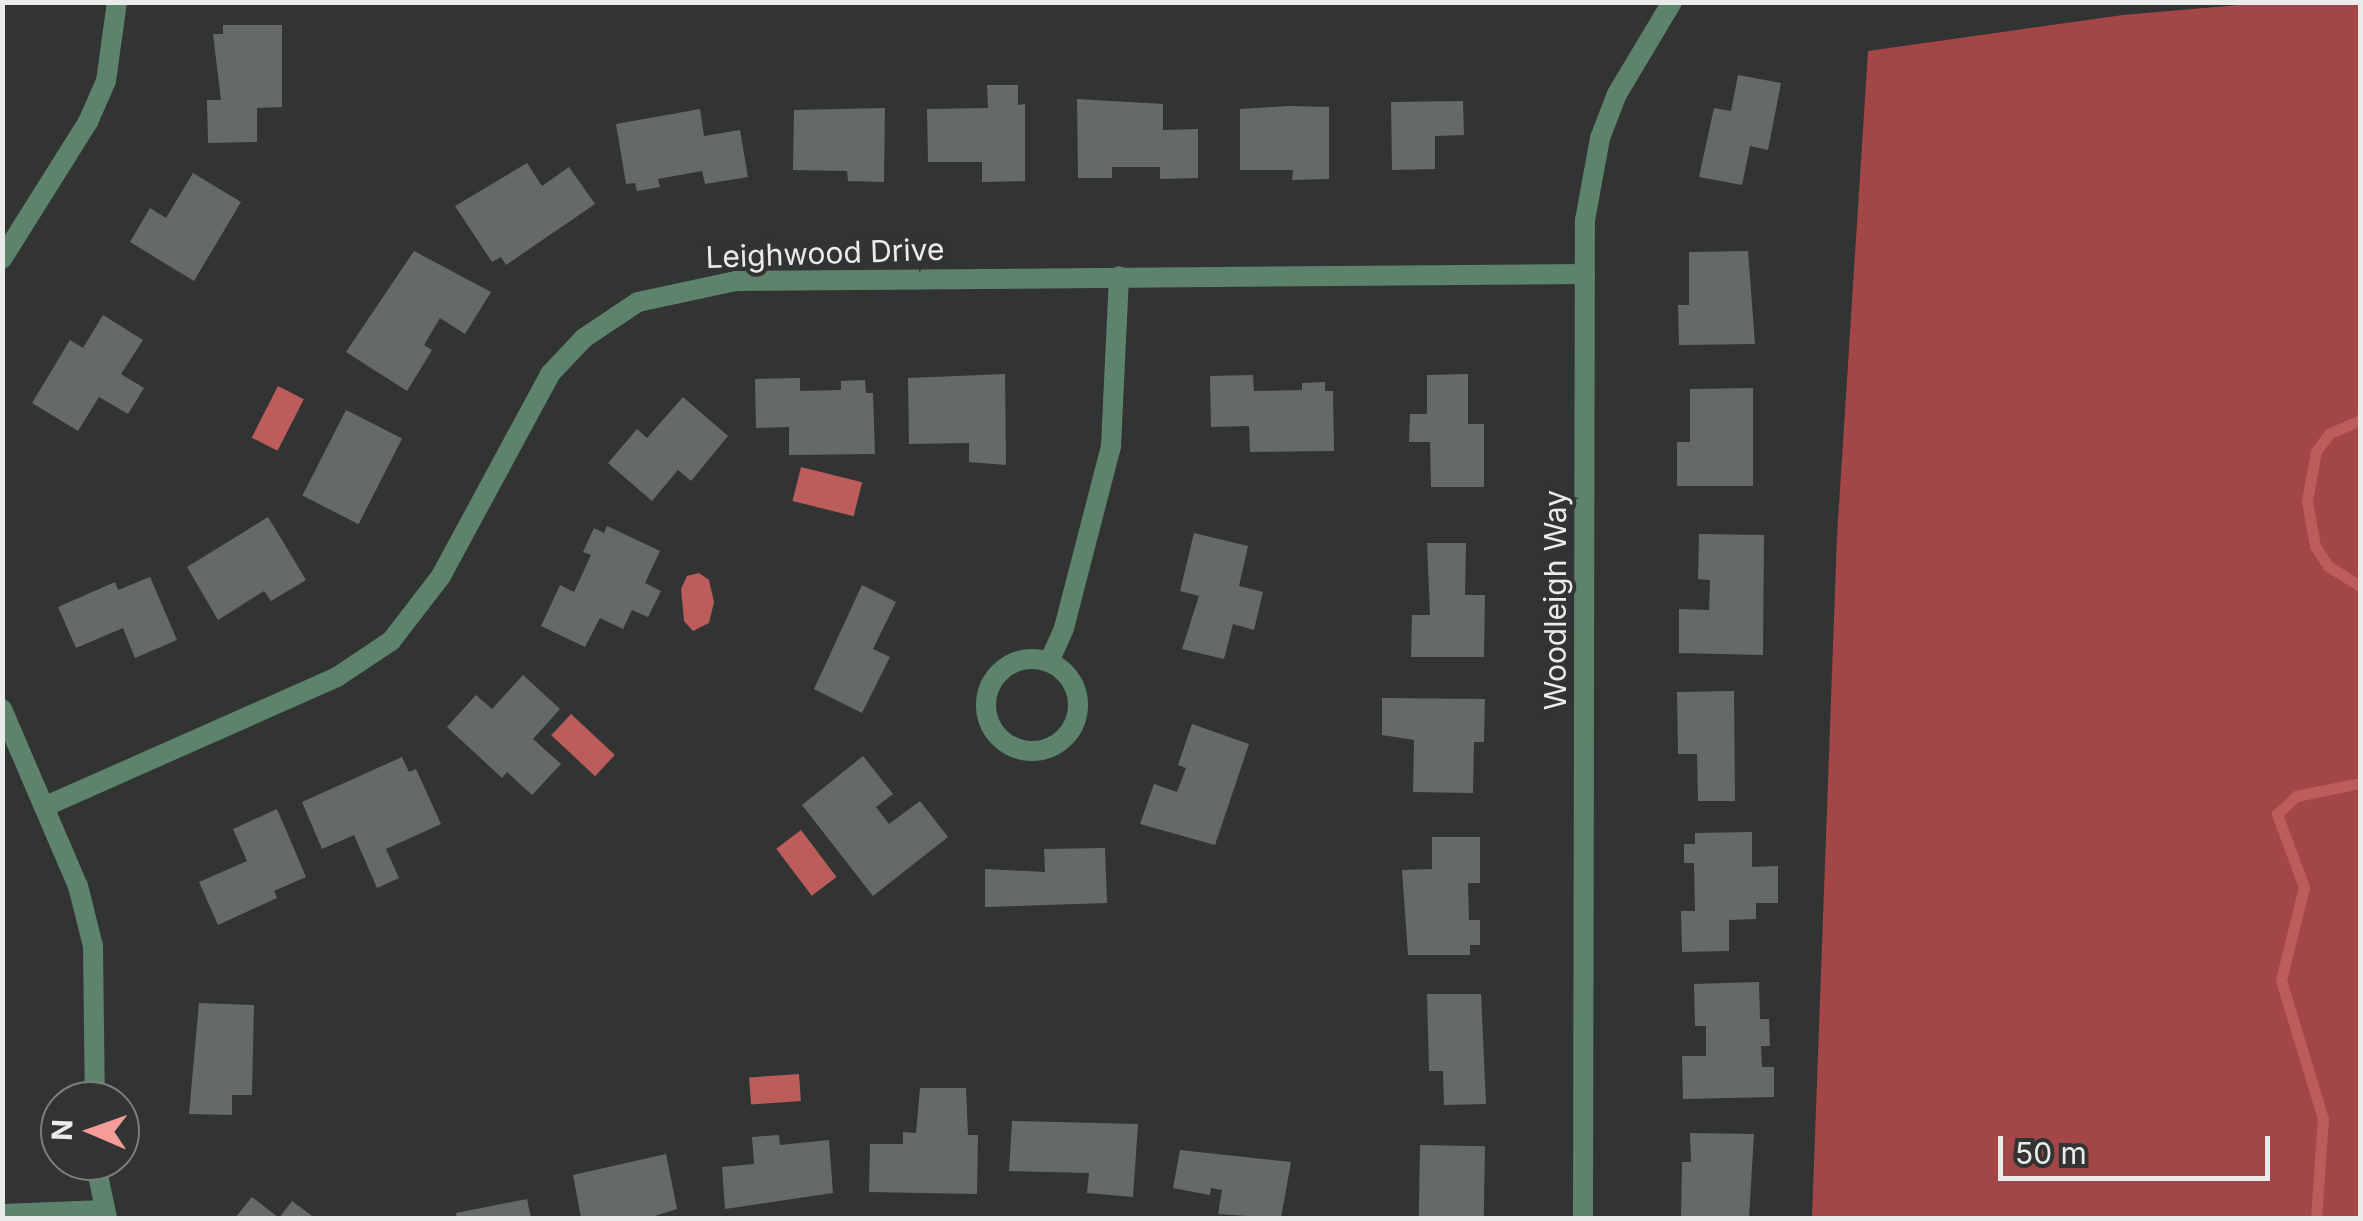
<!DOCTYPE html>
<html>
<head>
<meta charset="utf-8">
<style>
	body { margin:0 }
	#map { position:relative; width:2363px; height:1221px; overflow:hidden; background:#313432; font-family:Inter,sans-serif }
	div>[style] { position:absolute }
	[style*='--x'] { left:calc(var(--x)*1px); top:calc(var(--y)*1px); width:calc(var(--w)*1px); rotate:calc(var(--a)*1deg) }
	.forest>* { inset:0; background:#a34647 }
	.water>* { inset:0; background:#bc5d5c; transform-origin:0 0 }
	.stream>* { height:11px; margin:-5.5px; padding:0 5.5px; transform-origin:5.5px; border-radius:5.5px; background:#bc5d5c }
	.building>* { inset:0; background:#666a67; transform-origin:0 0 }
	.minor>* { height:20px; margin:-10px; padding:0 10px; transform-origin:10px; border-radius:10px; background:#5e836c }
	.minor>.ring { margin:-10px; padding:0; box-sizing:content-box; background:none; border:20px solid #5e836c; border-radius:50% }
	span { translate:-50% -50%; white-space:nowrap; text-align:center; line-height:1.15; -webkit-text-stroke:8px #313432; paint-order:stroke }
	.street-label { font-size:30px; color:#eaeceb }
	.frame { position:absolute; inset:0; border:5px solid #eaeceb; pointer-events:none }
	.north { position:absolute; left:40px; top:1081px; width:100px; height:100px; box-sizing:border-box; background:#313432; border:2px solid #7b7e7c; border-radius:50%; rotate:272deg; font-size:28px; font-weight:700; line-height:40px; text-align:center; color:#eaeceb }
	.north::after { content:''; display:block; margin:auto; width:35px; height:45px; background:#f59b98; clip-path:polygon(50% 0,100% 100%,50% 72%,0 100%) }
	.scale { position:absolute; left:1998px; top:1136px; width:272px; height:45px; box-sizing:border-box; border:5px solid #eaeceb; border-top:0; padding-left:12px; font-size:30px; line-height:35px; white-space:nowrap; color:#eaeceb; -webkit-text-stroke:8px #313432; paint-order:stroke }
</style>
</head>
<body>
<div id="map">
	<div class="forest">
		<div style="clip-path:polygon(2273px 2px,2360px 3px,2360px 1218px,1812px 1218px,1837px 536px,1868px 51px,2123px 15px)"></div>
	</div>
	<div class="water">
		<div style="left:278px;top:386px;width:29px;height:58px;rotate:27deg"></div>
		<div style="left:801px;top:467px;width:63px;height:35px;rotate:14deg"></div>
		<div style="clip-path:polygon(699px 573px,709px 580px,714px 602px,709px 623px,693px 631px,684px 621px,681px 589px,687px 576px)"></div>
		<div style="left:571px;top:714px;width:60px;height:29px;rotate:43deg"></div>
		<div style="left:801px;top:830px;width:59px;height:31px;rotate:53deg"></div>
		<div style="left:799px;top:1074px;width:27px;height:50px;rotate:86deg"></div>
	</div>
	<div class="stream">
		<div style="--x:2360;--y:420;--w:34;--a:156"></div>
		<div style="--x:2329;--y:434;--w:21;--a:127"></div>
		<div style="--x:2316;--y:451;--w:51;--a:100.2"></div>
		<div style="--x:2307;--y:501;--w:46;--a:79.9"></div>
		<div style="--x:2315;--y:546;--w:24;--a:57"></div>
		<div style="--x:2328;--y:566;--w:38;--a:32"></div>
		<div style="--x:2316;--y:1218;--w:99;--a:-86"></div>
		<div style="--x:2323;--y:1119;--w:145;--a:-106.8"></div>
		<div style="--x:2281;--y:980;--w:96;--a:-76.1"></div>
		<div style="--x:2304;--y:887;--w:78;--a:-110.3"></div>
		<div style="--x:2277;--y:814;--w:26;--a:-43"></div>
		<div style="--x:2296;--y:796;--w:65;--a:-11.5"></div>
	</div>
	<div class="building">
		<div style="clip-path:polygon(223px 25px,282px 25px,282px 107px,257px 108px,257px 142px,208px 143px,207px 100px,221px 100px,213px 34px,223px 34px)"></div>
		<div style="clip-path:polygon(1738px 75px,1781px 83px,1768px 150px,1750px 146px,1742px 185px,1699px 177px,1714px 108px,1731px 111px)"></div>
		<div style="clip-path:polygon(987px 85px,1018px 85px,1018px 105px,1025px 104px,1025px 181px,982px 182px,982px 162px,928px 162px,927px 109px,988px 108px)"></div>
		<div style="clip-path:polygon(1077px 99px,1163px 104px,1163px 130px,1198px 129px,1198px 178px,1160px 179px,1160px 167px,1112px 167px,1112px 178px,1078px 178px)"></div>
		<div style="clip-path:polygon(1463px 101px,1464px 135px,1435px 136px,1435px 169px,1392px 170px,1391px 102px)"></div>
		<div style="clip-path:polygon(1288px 106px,1329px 107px,1329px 179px,1292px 180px,1293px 170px,1240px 170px,1240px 109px)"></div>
		<div style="clip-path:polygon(885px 108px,884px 182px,848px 181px,847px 171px,793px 170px,794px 110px)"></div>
		<div style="clip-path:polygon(700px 109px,704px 136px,740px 130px,748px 177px,705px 184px,702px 171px,658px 179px,660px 187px,637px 191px,635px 183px,626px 184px,616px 124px)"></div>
		<div style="clip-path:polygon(527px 163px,542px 186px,569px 167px,595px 204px,506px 265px,501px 257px,492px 262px,455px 206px)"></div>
		<div style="clip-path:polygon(193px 173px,241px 202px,194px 281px,130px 242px,150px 208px,166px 218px)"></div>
		<div style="clip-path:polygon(414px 251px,491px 292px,465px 334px,440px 318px,424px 345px,432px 350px,407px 391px,346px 352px)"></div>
		<div style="clip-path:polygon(1748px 251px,1755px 344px,1679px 345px,1678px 305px,1689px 305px,1689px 252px)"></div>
		<div style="clip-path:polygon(103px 315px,143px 340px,121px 374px,144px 388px,128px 414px,99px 397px,78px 431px,32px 403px,70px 340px,83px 348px)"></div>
		<div style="clip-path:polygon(1005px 374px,1006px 465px,969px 462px,969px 443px,909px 444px,908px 378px)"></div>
		<div style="clip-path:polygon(1468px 374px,1468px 424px,1484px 424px,1484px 487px,1431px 487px,1430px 442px,1409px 442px,1410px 414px,1427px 414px,1427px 375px)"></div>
		<div style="clip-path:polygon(1253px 375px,1254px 391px,1302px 390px,1302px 383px,1325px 382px,1325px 391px,1333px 391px,1334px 451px,1250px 452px,1249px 426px,1211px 427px,1210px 376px)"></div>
		<div style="clip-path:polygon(800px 378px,800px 391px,841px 390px,841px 381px,865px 380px,866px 393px,873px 393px,875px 454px,789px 455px,789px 427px,756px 428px,755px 379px)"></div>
		<div style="clip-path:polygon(1753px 388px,1753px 486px,1677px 486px,1677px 442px,1690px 442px,1690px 389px)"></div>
		<div style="clip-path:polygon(683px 397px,728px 436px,691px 481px,678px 470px,652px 501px,608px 463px,637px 429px,647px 438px)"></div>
		<div style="left:346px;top:410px;width:63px;height:96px;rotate:27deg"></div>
		<div style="clip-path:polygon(268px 517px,306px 580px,271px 601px,264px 591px,218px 620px,187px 567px)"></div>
		<div style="clip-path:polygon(607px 526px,660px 551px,645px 583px,661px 591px,648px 617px,632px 610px,623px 629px,600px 618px,585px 647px,541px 626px,560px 585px,574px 592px,591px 555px,583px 552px,594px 528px,604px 533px)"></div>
		<div style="clip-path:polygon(1194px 533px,1248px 546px,1239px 586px,1263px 592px,1254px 630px,1233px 624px,1224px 659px,1182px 649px,1199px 596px,1180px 591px)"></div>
		<div style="clip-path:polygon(1699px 534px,1764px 535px,1763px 655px,1679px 653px,1679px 609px,1709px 610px,1710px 580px,1698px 579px)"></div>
		<div style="clip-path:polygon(1427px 543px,1466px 543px,1465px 595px,1485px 595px,1484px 657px,1411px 657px,1412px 615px,1430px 615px)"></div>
		<div style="clip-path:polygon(150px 577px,177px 640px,135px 658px,123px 628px,76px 648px,58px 607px,115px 582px,118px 590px)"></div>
		<div style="clip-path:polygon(862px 585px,896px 602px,873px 649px,890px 657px,862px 713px,814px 689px)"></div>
		<div style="clip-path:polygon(523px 675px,560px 709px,533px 739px,561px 764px,532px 795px,507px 772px,502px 778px,447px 727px,476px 695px,492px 709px)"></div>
		<div style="clip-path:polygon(1734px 691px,1735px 801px,1698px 801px,1697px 754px,1678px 754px,1677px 692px)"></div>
		<div style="clip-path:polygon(1382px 698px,1485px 699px,1484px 742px,1474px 742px,1473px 793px,1413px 792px,1414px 740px,1382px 735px)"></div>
		<div style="clip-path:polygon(1192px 724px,1249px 744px,1215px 845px,1140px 824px,1154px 784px,1177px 792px,1186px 768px,1178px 765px)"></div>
		<div style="clip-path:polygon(863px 756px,893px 794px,876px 807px,889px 824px,920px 801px,948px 837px,873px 896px,802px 805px)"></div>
		<div style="clip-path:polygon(402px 757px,409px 772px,416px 769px,441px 824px,386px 849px,399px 878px,377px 888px,354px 835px,322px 849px,302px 802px)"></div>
		<div style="clip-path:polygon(277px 809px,306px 877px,274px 891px,277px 898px,218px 925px,199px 882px,247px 861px,233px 829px)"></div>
		<div style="clip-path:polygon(1752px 832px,1752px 867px,1778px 866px,1778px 903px,1756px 903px,1756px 919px,1729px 920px,1729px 951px,1682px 952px,1681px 911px,1695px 911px,1694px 863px,1684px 863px,1684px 844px,1695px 844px,1695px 833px)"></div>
		<div style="clip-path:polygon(1432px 837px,1480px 837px,1480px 883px,1468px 883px,1469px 920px,1480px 920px,1480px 945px,1470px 945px,1470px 955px,1408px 955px,1402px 870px,1432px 869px)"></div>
		<div style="clip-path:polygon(1105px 848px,1107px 903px,985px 907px,985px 869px,1045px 872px,1044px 849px)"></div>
		<div style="clip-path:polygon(1759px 982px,1760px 1019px,1769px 1019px,1770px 1046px,1761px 1046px,1762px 1067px,1774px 1067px,1774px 1097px,1683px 1099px,1682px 1056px,1706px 1056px,1706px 1026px,1695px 1026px,1694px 984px)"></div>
		<div style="clip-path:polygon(1427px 994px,1481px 994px,1486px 1104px,1444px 1105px,1443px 1071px,1429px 1071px)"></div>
		<div style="clip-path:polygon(199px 1003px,254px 1005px,252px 1095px,232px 1095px,232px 1115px,189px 1114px)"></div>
		<div style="clip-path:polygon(920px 1088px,966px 1088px,968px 1135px,978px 1135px,977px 1194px,869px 1192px,870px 1144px,903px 1144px,903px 1132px,916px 1133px)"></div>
		<div style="clip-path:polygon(1012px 1121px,1138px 1124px,1133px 1197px,1087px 1193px,1089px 1173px,1009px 1171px)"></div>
		<div style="clip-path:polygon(1690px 1133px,1754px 1134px,1749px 1218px,1681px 1218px,1682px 1162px,1691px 1162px)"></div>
		<div style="clip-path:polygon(779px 1135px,780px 1145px,829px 1140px,833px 1193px,725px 1209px,722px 1167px,754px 1164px,752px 1137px)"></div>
		<div style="left:1420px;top:1145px;width:65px;height:73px;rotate:1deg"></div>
		<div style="clip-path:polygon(1180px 1150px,1291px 1162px,1281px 1218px,1218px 1214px,1222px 1190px,1211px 1188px,1210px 1195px,1173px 1188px)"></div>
		<div style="clip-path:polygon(666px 1154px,677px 1209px,648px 1218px,581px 1218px,573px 1175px)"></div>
		<div style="clip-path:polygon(252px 1197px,279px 1218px,292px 1201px,315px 1218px,235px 1218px)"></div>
		<div style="clip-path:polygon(527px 1199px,531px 1218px,457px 1218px,456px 1213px)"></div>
	</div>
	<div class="minor">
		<div style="--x:2;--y:259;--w:162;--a:-57.9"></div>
		<div style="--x:88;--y:122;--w:45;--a:-66.3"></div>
		<div style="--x:106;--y:81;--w:80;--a:-82.1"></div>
		<div class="ring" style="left:986px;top:659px;width:72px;height:72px"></div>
		<div style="--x:1049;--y:662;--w:37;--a:-66"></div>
		<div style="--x:1064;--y:628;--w:188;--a:-75.5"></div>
		<div style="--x:1111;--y:446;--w:170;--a:-87.3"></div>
		<div style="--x:2;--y:709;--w:193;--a:66.8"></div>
		<div style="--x:78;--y:886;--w:62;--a:76"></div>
		<div style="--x:93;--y:946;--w:155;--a:89.3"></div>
		<div style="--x:46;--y:806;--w:318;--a:-23.9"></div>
		<div style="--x:337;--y:677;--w:65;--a:-33.7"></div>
		<div style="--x:391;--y:641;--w:82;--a:-52.4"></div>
		<div style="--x:441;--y:576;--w:230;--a:-61.6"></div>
		<div style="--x:550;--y:374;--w:50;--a:-46.6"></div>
		<div style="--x:584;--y:338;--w:65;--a:-33.7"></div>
		<div style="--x:638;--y:302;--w:100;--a:-12.1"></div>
		<div style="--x:736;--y:281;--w:849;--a:-0.47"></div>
		<div style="--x:95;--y:1161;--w:58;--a:78.1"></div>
		<div style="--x:2;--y:1214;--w:102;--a:-2.2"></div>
		<div style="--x:1583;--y:1218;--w:998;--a:-89.89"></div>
		<div style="--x:1585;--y:220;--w:83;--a:-79.6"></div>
		<div style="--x:1600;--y:138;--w:47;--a:-68.9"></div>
		<div style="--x:1617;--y:94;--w:107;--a:-59.1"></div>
	</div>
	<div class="street-label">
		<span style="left:825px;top:253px;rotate:-2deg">Leighwood Drive</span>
		<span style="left:1555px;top:600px;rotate:-90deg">Woodleigh Way</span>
	</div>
	<div class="frame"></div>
	<div class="north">N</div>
	<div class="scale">50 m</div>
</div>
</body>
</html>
